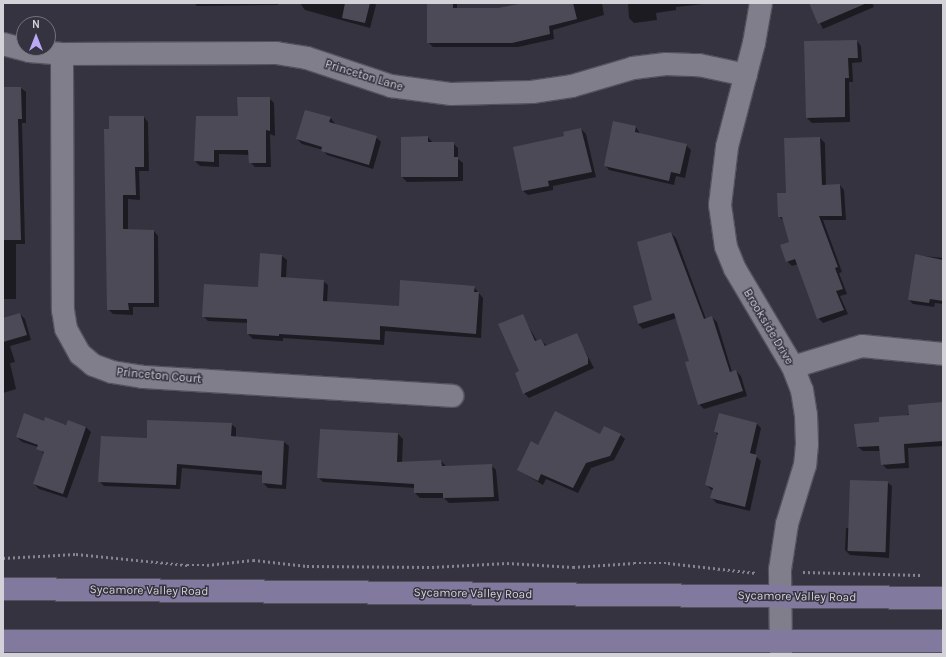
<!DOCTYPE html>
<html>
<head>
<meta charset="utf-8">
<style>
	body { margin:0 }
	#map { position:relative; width:946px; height:657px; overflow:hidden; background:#35333f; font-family:Karla,sans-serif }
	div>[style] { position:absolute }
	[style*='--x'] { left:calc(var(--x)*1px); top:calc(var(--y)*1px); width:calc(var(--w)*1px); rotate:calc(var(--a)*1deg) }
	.shadow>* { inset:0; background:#0007 }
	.building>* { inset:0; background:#4c4a56; transform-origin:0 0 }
	.path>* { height:2.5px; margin-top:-1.25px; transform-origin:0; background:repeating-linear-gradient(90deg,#86858e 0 2px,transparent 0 5px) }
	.roads { filter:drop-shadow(1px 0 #54525c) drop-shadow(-1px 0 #54525c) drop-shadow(0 1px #54525c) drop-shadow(0 -1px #54525c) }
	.street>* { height:22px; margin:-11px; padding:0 11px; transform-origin:11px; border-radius:11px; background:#807e8b }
	.secondary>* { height:22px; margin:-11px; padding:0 11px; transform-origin:11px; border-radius:11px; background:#82799f }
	span { translate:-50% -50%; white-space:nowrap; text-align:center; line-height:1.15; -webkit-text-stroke:3px #35333f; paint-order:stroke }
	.street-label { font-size:12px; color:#d3d2d9 }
	.frame { position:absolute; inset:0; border:4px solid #d3d2d9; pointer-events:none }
	.north { position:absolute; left:16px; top:16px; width:40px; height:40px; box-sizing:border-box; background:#35333f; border:1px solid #74737d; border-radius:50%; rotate:0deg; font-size:11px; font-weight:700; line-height:16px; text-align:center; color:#d3d2d9 }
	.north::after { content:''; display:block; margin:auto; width:14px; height:18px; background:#baaaf6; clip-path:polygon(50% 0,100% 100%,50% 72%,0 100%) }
</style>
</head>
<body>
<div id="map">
	<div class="shadow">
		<div style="clip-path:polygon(194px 3px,279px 3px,278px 5px,197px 6px)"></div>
		<div style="clip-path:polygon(300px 3px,374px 3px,376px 5px,370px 28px,305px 10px)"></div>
		<div style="clip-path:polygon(428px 3px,457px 3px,457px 9px,498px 9px,529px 3px,602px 3px,604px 15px,553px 30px,554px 39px,518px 47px,433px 47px,428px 42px)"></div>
		<div style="clip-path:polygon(628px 3px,713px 3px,676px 7px,676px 10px,656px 13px,657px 20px,634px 23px,629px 18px)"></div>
		<div style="clip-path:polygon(810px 3px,872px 3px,874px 7px,823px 29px)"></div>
		<div style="clip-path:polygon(857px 41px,861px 46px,862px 62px,852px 63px,853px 82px,849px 82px,850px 122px,812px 123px,807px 118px)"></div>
		<div style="clip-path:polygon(3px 88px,21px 88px,26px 92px,26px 123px,22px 123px,25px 244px,16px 244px,16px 299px,3px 299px)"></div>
		<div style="clip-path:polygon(269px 98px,274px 103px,275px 136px,270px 134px,271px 167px,255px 167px,250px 162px,250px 155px,219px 154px,219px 167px,200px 166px,195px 161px)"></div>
		<div style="clip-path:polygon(144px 117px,148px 122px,149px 171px,139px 171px,140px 200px,128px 199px,128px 230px,154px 231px,158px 236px,159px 307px,133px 307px,133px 315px,113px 314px,108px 309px,110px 130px)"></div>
		<div style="clip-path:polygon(331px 118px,335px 124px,376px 137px,381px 142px,373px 169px,327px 155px,323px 150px,302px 144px,297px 139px)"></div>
		<div style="clip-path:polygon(614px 122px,636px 127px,640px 134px,686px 145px,691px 150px,685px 178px,676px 176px,674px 185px,609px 170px,605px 165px)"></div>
		<div style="clip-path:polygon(581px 129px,586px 134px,596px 177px,553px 186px,553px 190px,528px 195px,523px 191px,565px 137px)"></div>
		<div style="clip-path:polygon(428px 137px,433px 143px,453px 143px,458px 148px,458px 159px,463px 163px,463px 181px,407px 182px,402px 177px)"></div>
		<div style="clip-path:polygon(820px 138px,825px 143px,826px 186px,840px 185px,844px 190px,846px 220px,823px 220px,842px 272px,839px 273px,847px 294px,840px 296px,848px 314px,823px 323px,818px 318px,798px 264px,792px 266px,787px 261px,791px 242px,784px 221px,779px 216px,787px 194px)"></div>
		<div style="clip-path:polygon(671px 233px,676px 238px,706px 319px,712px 317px,717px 322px,732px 372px,736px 371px,741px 376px,747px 396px,704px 409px,699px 404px,690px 362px,677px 318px,643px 329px,638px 324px,634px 307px,653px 301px)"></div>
		<div style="clip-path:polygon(915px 255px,943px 258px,943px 304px,935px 303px,934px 307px,913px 304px,909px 300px)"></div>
		<div style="clip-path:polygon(282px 256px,287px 260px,286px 278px,323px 281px,328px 285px,327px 303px,400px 307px,474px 287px,483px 298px,481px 338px,385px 331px,384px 345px,283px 338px,283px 341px,253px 339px,248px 334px,248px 323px,208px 321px,203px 316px,259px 288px)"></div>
		<div style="clip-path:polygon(20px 314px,25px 319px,31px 340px,10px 346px,15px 362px,10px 363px,16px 389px,3px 393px,3px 319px)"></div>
		<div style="clip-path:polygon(522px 315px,537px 341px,541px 340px,547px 346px,576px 334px,594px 368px,529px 398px,524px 393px,520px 372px)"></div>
		<div style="clip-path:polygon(943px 404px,943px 446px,908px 448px,909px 468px,887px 469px,882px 464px,881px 451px,863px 451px,858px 447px,880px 423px)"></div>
		<div style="clip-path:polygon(45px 422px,86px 427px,91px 432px,67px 498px,39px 489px,34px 484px,44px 454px,38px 447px,22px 442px,17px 437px)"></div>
		<div style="clip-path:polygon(756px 423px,761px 428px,755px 455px,761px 461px,750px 511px,716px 503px,712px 498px,713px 491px,706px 485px,718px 435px,715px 432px)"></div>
		<div style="clip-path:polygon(231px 424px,236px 428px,236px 438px,284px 442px,289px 446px,286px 489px,268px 488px,263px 483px,263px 475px,182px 468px,180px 489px,104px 486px,99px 481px,148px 440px)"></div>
		<div style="clip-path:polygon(320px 430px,398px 434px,403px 439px,402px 463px,441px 461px,446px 466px,491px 465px,496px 470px,499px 501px,449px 503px,444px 498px,420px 498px,415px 493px,415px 488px,323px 482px,318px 477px)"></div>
		<div style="clip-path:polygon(601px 435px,620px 435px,625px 439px,614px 460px,591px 468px,578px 493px,546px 479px,543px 485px,518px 470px,539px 446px)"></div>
		<div style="clip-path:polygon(887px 482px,892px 486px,889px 558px,850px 555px,845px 550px,846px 528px,849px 528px)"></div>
	</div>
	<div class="building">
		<div style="clip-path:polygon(345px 3px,370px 3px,365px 23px,342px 18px)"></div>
		<div style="clip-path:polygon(427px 3px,453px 3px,453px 8px,498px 8px,524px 3px,573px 3px,577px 19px,549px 26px,550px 34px,512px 43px,427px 43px)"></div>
		<div style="clip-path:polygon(809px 3px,867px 3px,818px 24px)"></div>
		<div style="clip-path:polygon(857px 40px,858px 58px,848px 58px,849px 78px,845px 78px,845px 117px,806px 118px,804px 41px)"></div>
		<div style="clip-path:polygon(3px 87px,21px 87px,22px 119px,18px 119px,21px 240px,3px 240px)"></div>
		<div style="clip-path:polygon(237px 97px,270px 97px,270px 131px,266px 130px,266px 163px,249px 163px,248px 150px,214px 150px,214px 162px,194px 161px,196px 116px,238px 116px)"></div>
		<div style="clip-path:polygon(305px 110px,331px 117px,329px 122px,377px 136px,369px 165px,321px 151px,322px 147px,296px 139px)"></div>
		<div style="clip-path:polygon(109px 116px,144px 116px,144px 167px,135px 167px,136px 195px,123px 195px,123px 229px,154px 230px,154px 303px,128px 303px,129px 310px,107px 310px,104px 129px,109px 129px)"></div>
		<div style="clip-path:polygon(613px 121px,636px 126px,635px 132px,687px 144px,680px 174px,671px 172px,669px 181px,604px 166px)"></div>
		<div style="clip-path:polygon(581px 128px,592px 172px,548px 181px,549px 186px,522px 191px,513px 147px,564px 136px,563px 132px)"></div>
		<div style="clip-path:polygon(428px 136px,428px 142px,454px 142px,454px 157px,458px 157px,458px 177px,401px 177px,401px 137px)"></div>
		<div style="clip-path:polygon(820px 137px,822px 185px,840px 184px,842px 216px,819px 216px,838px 267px,835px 268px,843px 289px,836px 291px,844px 310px,817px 319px,795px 259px,786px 262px,780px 245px,789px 242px,782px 217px,778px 217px,777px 193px,786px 193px,784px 138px)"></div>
		<div style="clip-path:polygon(671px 232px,704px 319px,712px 316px,730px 372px,736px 370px,743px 391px,698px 405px,685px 362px,689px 361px,674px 313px,638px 324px,633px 306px,652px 300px,637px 242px)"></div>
		<div style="clip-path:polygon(260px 253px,282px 255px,281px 277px,324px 280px,323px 301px,399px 306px,400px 280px,475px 286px,474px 292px,479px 292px,476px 334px,380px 326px,380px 340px,279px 334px,279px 336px,247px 334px,247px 319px,202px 317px,204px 284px,258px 287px)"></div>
		<div style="clip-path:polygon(915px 254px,943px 260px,943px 301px,930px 299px,929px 303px,908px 300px)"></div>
		<div style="clip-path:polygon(20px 313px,27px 335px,3px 342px,3px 318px)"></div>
		<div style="clip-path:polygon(523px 314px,535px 341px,541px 339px,545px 346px,577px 333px,588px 358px,588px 364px,523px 394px,515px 373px,519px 371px,498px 324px)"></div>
		<div style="clip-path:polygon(943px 402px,943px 441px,904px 444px,905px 463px,881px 465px,879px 446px,857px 447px,854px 424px,879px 422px,879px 417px,909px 415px,908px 405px)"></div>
		<div style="clip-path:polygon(555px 411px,600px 434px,604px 426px,621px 434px,610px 456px,586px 463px,573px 488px,541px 474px,538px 481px,517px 470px,531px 441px,538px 445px)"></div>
		<div style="clip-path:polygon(24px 413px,44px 421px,45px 417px,66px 425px,68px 420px,86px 427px,63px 494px,33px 484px,44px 452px,36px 449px,38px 445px,16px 437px)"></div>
		<div style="clip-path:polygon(719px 413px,757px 423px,750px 453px,757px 455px,745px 507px,710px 498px,713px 488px,705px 485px,718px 433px,714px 432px)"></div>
		<div style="clip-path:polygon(147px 420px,232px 423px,231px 436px,284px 441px,282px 485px,262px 483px,262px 471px,177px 464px,176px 485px,98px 482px,101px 436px,147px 438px)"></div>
		<div style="clip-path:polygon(320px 429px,398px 433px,397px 462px,441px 460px,442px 466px,492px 464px,494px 497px,443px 498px,443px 493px,414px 493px,414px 484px,317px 478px)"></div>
		<div style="left:850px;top:480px;width:38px;height:71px;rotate:2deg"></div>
	</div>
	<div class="path">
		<div style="--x:3;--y:558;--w:73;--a:-3.1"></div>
		<div style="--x:76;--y:554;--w:112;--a:5.7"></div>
		<div style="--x:187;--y:565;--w:20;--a:0"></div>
		<div style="--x:207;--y:565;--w:46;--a:-6.2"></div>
		<div style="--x:253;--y:560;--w:54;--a:6.3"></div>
		<div style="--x:307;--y:566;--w:125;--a:0.5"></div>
		<div style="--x:432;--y:567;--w:75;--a:-3.1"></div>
		<div style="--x:507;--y:563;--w:66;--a:3.5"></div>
		<div style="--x:573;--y:567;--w:61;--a:-3.8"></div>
		<div style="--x:634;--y:563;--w:34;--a:0"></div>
		<div style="--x:668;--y:563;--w:89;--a:6.5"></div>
		<div style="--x:803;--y:572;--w:118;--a:1.5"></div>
	</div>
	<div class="roads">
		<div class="street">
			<div style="--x:761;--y:3;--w:41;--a:99.9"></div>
			<div style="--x:754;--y:43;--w:107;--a:104.6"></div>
			<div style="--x:727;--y:147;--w:58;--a:96.9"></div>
			<div style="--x:720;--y:205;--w:42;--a:81.9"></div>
			<div style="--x:726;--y:247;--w:24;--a:68"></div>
			<div style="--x:735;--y:269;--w:114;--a:59.4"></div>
			<div style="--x:793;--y:367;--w:25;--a:69"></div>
			<div style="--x:802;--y:390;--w:25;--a:81"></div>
			<div style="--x:806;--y:415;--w:29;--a:88"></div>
			<div style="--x:807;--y:444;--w:21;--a:95"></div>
			<div style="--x:805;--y:465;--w:62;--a:107"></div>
			<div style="--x:787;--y:524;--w:47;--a:98.7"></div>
			<div style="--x:780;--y:570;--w:84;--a:89.3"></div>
			<div style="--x:3;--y:44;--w:27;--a:15"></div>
			<div style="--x:29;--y:51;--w:33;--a:5"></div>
			<div style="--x:62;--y:54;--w:214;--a:-0.3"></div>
			<div style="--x:276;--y:53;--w:31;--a:9"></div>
			<div style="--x:307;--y:58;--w:89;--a:18.4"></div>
			<div style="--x:391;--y:86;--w:61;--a:7.6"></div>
			<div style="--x:451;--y:94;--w:81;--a:-1.4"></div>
			<div style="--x:532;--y:92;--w:40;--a:-8.5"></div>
			<div style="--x:572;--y:86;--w:64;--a:-16.4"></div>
			<div style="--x:633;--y:68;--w:33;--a:-7"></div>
			<div style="--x:666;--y:64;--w:33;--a:2"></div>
			<div style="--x:699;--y:65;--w:48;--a:12"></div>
			<div style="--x:62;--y:54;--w:256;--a:89.8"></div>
			<div style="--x:63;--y:310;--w:19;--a:81"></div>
			<div style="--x:66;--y:329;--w:29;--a:61"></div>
			<div style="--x:80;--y:354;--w:17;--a:40"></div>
			<div style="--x:93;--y:365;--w:20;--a:20"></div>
			<div style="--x:112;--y:372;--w:31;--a:9"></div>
			<div style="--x:143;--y:377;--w:310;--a:3.5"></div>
			<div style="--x:793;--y:367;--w:72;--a:-16.9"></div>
			<div style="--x:862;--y:346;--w:81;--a:5.6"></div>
		</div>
		<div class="secondary">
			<div style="--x:3;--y:589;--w:940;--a:0.55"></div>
			<div style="--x:3;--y:641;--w:940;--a:0"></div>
		</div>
	</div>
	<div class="street-label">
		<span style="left:364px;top:76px;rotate:17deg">Princeton Lane</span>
		<span style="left:768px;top:327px;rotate:59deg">Brookside Drive</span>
		<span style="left:159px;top:376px;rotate:5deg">Princeton Court</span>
		<span style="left:149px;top:591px;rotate:1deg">Sycamore Valley Road</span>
		<span style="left:473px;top:594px;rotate:1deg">Sycamore Valley Road</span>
		<span style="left:797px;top:597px;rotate:1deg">Sycamore Valley Road</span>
	</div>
	<div class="frame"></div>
	<div class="north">N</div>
</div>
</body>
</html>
